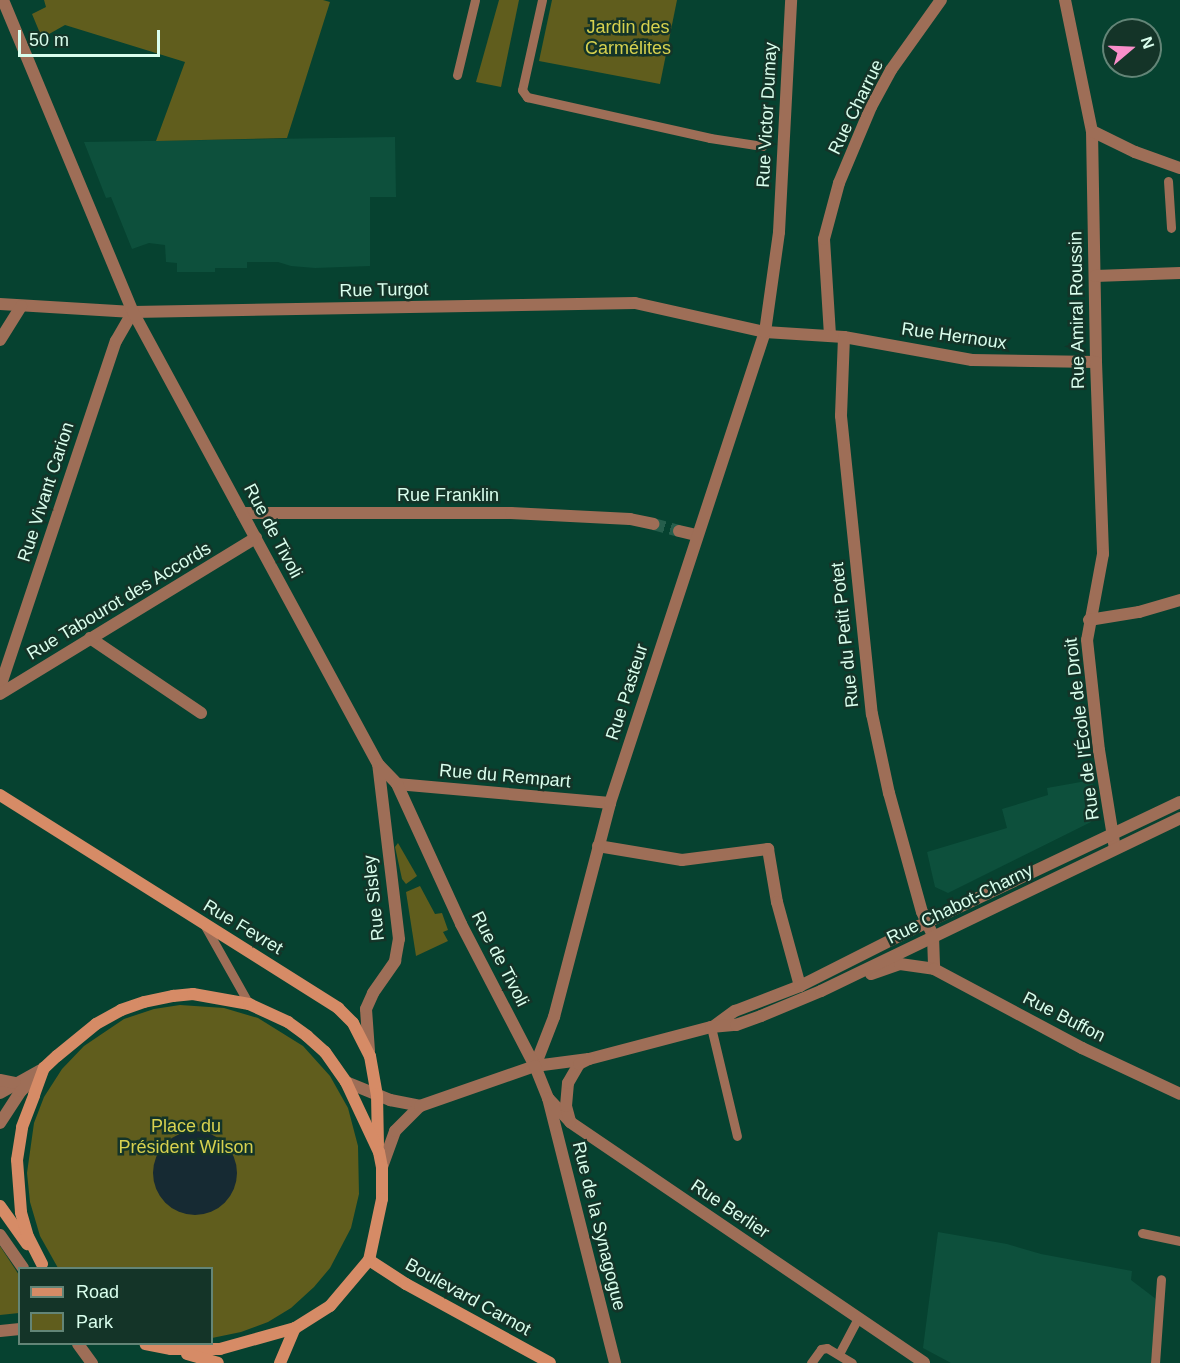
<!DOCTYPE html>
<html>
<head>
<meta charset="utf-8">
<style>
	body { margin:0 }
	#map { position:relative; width:1180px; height:1363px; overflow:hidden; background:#064230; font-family:Helvetica,sans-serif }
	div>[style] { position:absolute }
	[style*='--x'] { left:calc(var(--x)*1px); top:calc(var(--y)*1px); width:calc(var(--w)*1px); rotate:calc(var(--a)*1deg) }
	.built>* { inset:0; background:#0d503c }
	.green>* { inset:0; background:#605d1d }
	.water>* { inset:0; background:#162a33 }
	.round { border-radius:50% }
	.minor-tunnel>* { height:12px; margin-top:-6px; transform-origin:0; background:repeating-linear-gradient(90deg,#265e4c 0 12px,transparent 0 18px) }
	.service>* { height:9px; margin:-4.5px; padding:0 4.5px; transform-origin:4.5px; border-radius:4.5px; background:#9e6e57 }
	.pedestrian>* { height:12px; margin:-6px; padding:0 6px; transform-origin:6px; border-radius:6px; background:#9e6e57 }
	.minor>* { height:12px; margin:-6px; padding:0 6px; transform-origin:6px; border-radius:6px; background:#9e6e57 }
	.tertiary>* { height:12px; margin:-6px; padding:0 6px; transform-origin:6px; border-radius:6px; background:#9e6e57 }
	.secondary>* { height:12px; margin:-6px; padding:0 6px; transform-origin:6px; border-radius:6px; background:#d68b66 }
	span { translate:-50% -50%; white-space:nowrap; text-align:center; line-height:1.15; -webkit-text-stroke:5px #143428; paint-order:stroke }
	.park-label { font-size:18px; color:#d7d14f }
	.street-label { font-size:18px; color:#d9feed }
	.legend { position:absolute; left:18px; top:1267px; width:195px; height:78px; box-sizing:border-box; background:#143428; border:2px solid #638577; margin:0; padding:8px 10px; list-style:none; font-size:18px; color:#d9feed }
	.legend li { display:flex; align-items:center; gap:12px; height:30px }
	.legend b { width:30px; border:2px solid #638577 }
	.north { position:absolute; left:1102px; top:18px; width:60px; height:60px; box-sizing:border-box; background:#143428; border:2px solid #638577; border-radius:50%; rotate:71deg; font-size:16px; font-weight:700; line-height:24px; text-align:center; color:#d9feed }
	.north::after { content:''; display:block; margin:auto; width:21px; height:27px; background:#f98fca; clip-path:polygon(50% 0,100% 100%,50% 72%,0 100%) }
	.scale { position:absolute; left:18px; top:30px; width:142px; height:27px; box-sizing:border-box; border:3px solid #d9feed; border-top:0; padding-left:8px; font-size:18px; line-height:21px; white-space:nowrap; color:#d9feed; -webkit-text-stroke:4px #143428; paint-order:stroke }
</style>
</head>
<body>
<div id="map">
	<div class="built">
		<div style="clip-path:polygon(395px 137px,396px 197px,370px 197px,370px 266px,315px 268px,291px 266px,278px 262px,247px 262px,247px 268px,215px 268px,215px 272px,177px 272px,177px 263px,166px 262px,165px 245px,149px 243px,132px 249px,111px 197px,106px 198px,84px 142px)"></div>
		<div style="clip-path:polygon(1092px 780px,1097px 810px,1091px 822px,948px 893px,935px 887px,927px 852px,1007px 828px,1002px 809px,1048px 795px,1047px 788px)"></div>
		<div style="clip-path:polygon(938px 1232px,1007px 1244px,1041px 1254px,1132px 1271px,1131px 1280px,1156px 1299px,1151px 1363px,951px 1363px,923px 1348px)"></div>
	</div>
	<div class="green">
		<div style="clip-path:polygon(44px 0,323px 0,330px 2px,287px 138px,156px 141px,185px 62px,65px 25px,42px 38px,32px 14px,46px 7px)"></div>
		<div style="clip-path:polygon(499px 0,519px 0,501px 87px,476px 82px)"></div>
		<div style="clip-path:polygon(552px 0,677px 0,660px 84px,539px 61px)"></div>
		<div style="clip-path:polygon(398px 843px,417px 876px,406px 884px,402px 879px,395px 847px)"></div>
		<div style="clip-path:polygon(420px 886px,435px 914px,442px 913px,448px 930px,443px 932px,448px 941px,416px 956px,406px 892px)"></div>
		<div style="clip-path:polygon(180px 1005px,224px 1008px,258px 1018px,303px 1046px,330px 1076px,348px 1108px,358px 1146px,359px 1194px,351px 1228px,330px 1268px,314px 1287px,291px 1308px,268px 1322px,241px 1332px,212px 1338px,212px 1268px,58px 1268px,40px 1236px,30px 1202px,27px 1173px,34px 1123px,44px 1097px,62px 1069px,84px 1046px,124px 1019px,154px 1009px)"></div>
		<div style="clip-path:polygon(0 1246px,19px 1275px,19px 1313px,0 1315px)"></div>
	</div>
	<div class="water">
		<div class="round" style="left:153px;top:1131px;width:84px;height:84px"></div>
	</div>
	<div class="minor-tunnel">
		<div style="--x:653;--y:524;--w:27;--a:15"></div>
	</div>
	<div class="service">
		<div style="--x:542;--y:0;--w:92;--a:102.5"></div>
		<div style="--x:522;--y:90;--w:9;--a:54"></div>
		<div style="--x:527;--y:97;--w:188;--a:12.6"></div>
		<div style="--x:710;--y:138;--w:53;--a:8.7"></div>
		<div style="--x:457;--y:75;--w:77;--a:-76.5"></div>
		<div style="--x:1168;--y:181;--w:47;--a:86.3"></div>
		<div style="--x:205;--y:926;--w:90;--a:60.6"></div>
		<div style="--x:711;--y:1027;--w:112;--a:76.6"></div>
		<div style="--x:1142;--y:1233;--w:39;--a:12"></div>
		<div style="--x:839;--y:1354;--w:41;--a:-62.2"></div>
		<div style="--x:811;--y:1363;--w:17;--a:-54"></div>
		<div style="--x:821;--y:1349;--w:6;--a:-9"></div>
		<div style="--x:827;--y:1348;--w:29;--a:31"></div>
		<div style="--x:1155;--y:1363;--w:84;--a:-85.9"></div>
	</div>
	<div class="pedestrian">
		<div style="--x:1065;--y:0;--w:134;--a:78.4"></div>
		<div style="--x:1092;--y:131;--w:231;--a:89"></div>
		<div style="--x:1092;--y:131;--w:48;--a:26"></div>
		<div style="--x:1135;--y:152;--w:48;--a:19.6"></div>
		<div style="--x:1095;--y:276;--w:85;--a:-2"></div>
		<div style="--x:830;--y:335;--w:96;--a:-93.6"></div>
		<div style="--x:824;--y:239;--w:58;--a:-75"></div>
		<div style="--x:839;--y:183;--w:82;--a:-67.2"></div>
		<div style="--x:871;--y:107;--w:42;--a:-61.6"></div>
		<div style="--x:891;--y:70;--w:86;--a:-54.5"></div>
	</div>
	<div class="minor">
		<div style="--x:0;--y:304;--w:133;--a:3.4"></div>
		<div style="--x:133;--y:312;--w:502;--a:-1.03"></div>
		<div style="--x:635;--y:303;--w:133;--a:12.6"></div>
		<div style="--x:765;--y:332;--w:79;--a:3.6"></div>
		<div style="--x:844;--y:337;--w:130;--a:10.2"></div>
		<div style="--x:972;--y:360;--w:124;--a:0.9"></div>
		<div style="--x:1096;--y:362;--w:192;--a:87.9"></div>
		<div style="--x:1103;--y:554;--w:87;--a:100.5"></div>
		<div style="--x:1087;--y:640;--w:111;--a:83.8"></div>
		<div style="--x:1099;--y:750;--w:100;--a:80.8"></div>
		<div style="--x:844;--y:337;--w:79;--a:92.2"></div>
		<div style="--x:841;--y:416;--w:300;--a:84.1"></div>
		<div style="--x:872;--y:714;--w:81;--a:77.9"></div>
		<div style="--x:889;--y:793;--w:123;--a:74.5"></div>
		<div style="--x:922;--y:912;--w:26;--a:65"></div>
		<div style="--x:933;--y:936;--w:33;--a:88"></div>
		<div style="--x:0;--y:340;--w:40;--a:-58"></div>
		<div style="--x:242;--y:513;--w:269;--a:0"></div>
		<div style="--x:511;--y:513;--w:119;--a:2.9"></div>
		<div style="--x:630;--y:519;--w:24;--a:12"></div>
		<div style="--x:679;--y:531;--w:18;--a:13"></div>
		<div style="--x:1089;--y:620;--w:51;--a:-9.1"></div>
		<div style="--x:1139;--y:612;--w:43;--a:-16.3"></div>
		<div style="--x:90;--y:638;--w:134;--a:34"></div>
		<div style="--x:0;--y:687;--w:365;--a:-71.5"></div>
		<div style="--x:116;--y:341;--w:34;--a:-60"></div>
		<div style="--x:0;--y:694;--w:300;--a:-31.4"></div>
		<div style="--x:397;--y:784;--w:214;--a:5.1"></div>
		<div style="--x:598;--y:846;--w:85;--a:9.5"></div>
		<div style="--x:682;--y:860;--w:87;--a:-7.3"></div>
		<div style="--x:768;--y:849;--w:54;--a:80.4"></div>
		<div style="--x:777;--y:902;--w:87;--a:74.7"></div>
		<div style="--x:871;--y:974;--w:31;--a:-19"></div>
		<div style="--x:900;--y:964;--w:34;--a:8"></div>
		<div style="--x:934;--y:969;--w:168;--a:28.1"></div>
		<div style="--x:1082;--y:1048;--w:108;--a:25.1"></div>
		<div style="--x:714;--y:1026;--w:26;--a:-36"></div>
		<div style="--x:735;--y:1011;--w:70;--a:-21"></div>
		<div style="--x:800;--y:986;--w:133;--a:-26.8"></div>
		<div style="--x:919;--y:926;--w:289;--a:-25.4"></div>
		<div style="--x:369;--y:1051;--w:42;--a:-94.1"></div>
		<div style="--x:366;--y:1009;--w:17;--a:-66"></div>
		<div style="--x:373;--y:993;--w:39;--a:-55"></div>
		<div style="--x:395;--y:961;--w:22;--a:-80"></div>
		<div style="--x:399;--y:939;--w:176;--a:-96.8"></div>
		<div style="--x:535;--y:1066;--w:53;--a:-68.8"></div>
		<div style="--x:554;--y:1017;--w:221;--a:-75.3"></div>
		<div style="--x:610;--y:803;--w:496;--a:-71.8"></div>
		<div style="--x:765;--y:332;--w:101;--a:-82"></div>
		<div style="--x:779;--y:232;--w:232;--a:-87"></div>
		<div style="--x:346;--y:1082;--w:48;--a:22.2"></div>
		<div style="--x:390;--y:1100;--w:31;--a:11"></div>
		<div style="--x:0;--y:1093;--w:47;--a:-29.3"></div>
		<div style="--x:548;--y:1098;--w:273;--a:75.8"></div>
		<div style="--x:382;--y:1167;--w:38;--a:-70"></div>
		<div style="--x:395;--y:1131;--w:35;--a:-45"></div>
		<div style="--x:420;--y:1106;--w:122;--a:-19.2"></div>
		<div style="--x:535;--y:1066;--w:54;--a:-7.4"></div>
		<div style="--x:589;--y:1059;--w:126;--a:-14.7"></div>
		<div style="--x:711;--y:1027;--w:25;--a:-5"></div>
		<div style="--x:736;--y:1025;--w:27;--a:-20"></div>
		<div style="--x:761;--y:1016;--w:65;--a:-22.6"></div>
		<div style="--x:821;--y:991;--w:399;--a:-25.7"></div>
		<div style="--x:0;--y:1331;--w:20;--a:-6"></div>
	</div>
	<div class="tertiary">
		<div style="--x:3;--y:0;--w:338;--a:67.4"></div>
		<div style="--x:133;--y:312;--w:514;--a:61.54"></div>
		<div style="--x:378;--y:764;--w:28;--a:46"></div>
		<div style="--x:397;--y:784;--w:154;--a:65.4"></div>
		<div style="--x:461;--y:924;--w:160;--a:62.5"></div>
		<div style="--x:535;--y:1066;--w:35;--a:68"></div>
		<div style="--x:548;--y:1098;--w:33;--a:47"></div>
		<div style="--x:570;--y:1122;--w:428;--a:34.2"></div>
		<div style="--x:0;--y:1080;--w:15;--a:11"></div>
		<div style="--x:570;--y:1121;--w:16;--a:-105"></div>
		<div style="--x:566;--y:1106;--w:23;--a:-85"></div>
		<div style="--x:568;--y:1083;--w:22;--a:-60"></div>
		<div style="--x:579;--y:1064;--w:11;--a:-27"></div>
		<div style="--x:0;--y:1123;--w:38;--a:-57"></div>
		<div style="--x:21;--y:1091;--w:33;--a:-45"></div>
		<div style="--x:0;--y:1235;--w:40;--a:55.1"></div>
		<div style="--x:78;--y:1344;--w:24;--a:54"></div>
	</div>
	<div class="secondary">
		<div style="--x:0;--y:795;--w:400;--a:32.2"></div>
		<div style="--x:338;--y:1008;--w:21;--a:45"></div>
		<div style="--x:353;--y:1023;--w:37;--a:63"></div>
		<div style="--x:370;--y:1056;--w:39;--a:80"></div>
		<div style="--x:377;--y:1094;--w:51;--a:88.9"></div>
		<div style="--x:0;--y:1206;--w:47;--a:54.6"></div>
		<div style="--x:369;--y:1260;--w:44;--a:33"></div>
		<div style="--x:406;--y:1284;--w:164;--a:28.7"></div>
		<div style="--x:42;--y:1264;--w:30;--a:-117"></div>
		<div style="--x:28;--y:1237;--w:26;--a:-106"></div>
		<div style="--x:21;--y:1212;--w:52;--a:-94.4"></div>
		<div style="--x:17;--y:1160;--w:33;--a:-81"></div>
		<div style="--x:22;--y:1127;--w:34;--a:-69"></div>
		<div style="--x:34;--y:1095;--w:29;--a:-70"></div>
		<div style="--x:44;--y:1068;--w:18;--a:-43"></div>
		<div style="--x:57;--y:1056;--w:50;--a:-39.4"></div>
		<div style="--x:96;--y:1024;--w:29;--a:-29"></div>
		<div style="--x:121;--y:1010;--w:24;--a:-19"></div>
		<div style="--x:144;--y:1002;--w:30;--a:-12"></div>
		<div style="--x:173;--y:996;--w:20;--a:-6"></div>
		<div style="--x:193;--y:994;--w:57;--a:10.1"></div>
		<div style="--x:249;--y:1004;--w:43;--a:24.8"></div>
		<div style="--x:288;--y:1022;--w:24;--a:36"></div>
		<div style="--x:307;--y:1036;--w:24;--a:42"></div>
		<div style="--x:325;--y:1052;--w:37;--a:55"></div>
		<div style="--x:346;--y:1082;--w:77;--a:64.8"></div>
		<div style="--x:379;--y:1152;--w:15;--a:79"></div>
		<div style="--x:382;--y:1167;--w:32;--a:90"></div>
		<div style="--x:382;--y:1199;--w:62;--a:102"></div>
		<div style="--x:369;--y:1260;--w:60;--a:130.3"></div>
		<div style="--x:330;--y:1306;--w:41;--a:147.8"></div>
		<div style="--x:295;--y:1328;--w:78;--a:164.4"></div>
		<div style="--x:220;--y:1349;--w:49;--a:180"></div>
		<div style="--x:171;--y:1349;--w:26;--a:-169"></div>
		<div style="--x:187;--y:1354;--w:32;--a:16"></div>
		<div style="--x:280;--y:1363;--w:38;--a:-67"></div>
	</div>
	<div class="park-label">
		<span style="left:628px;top:38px">Jardin des<br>Carmélites</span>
		<span style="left:186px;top:1137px">Place du<br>Président Wilson</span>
	</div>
	<div class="street-label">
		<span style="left:856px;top:107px;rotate:-64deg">Rue Charrue</span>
		<span style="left:767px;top:115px;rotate:-87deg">Rue Victor Dumay</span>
		<span style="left:384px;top:290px;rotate:-1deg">Rue Turgot</span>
		<span style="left:1077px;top:310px;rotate:-91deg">Rue Amiral Roussin</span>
		<span style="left:954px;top:336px;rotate:8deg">Rue Hernoux</span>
		<span style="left:46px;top:492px;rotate:-72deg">Rue Vivant Carion</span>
		<span style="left:448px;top:495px">Rue Franklin</span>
		<span style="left:273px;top:531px;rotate:62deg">Rue de Tivoli</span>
		<span style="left:119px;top:601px;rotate:-31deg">Rue Tabourot des Accords</span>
		<span style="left:845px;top:635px;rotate:-96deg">Rue du Petit Potet</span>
		<span style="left:627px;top:692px;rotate:-72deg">Rue Pasteur</span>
		<span style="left:1082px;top:729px;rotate:-97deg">Rue de l'École de Droit</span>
		<span style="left:505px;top:776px;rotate:5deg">Rue du Rempart</span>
		<span style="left:374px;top:898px;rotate:-96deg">Rue Sisley</span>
		<span style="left:960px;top:904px;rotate:-26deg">Rue Chabot-Charny</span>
		<span style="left:243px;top:927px;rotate:31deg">Rue Fevret</span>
		<span style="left:500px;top:959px;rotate:63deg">Rue de Tivoli</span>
		<span style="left:1064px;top:1017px;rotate:27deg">Rue Buffon</span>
		<span style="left:730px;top:1209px;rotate:34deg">Rue Berlier</span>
		<span style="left:599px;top:1226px;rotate:76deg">Rue de la Synagogue</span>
		<span style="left:468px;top:1297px;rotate:29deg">Boulevard Carnot</span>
	</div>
	<ul class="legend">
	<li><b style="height:8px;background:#d68b66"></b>Road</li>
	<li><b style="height:16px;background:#605d1d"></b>Park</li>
	</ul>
	<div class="north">N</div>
	<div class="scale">50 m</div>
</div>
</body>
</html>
